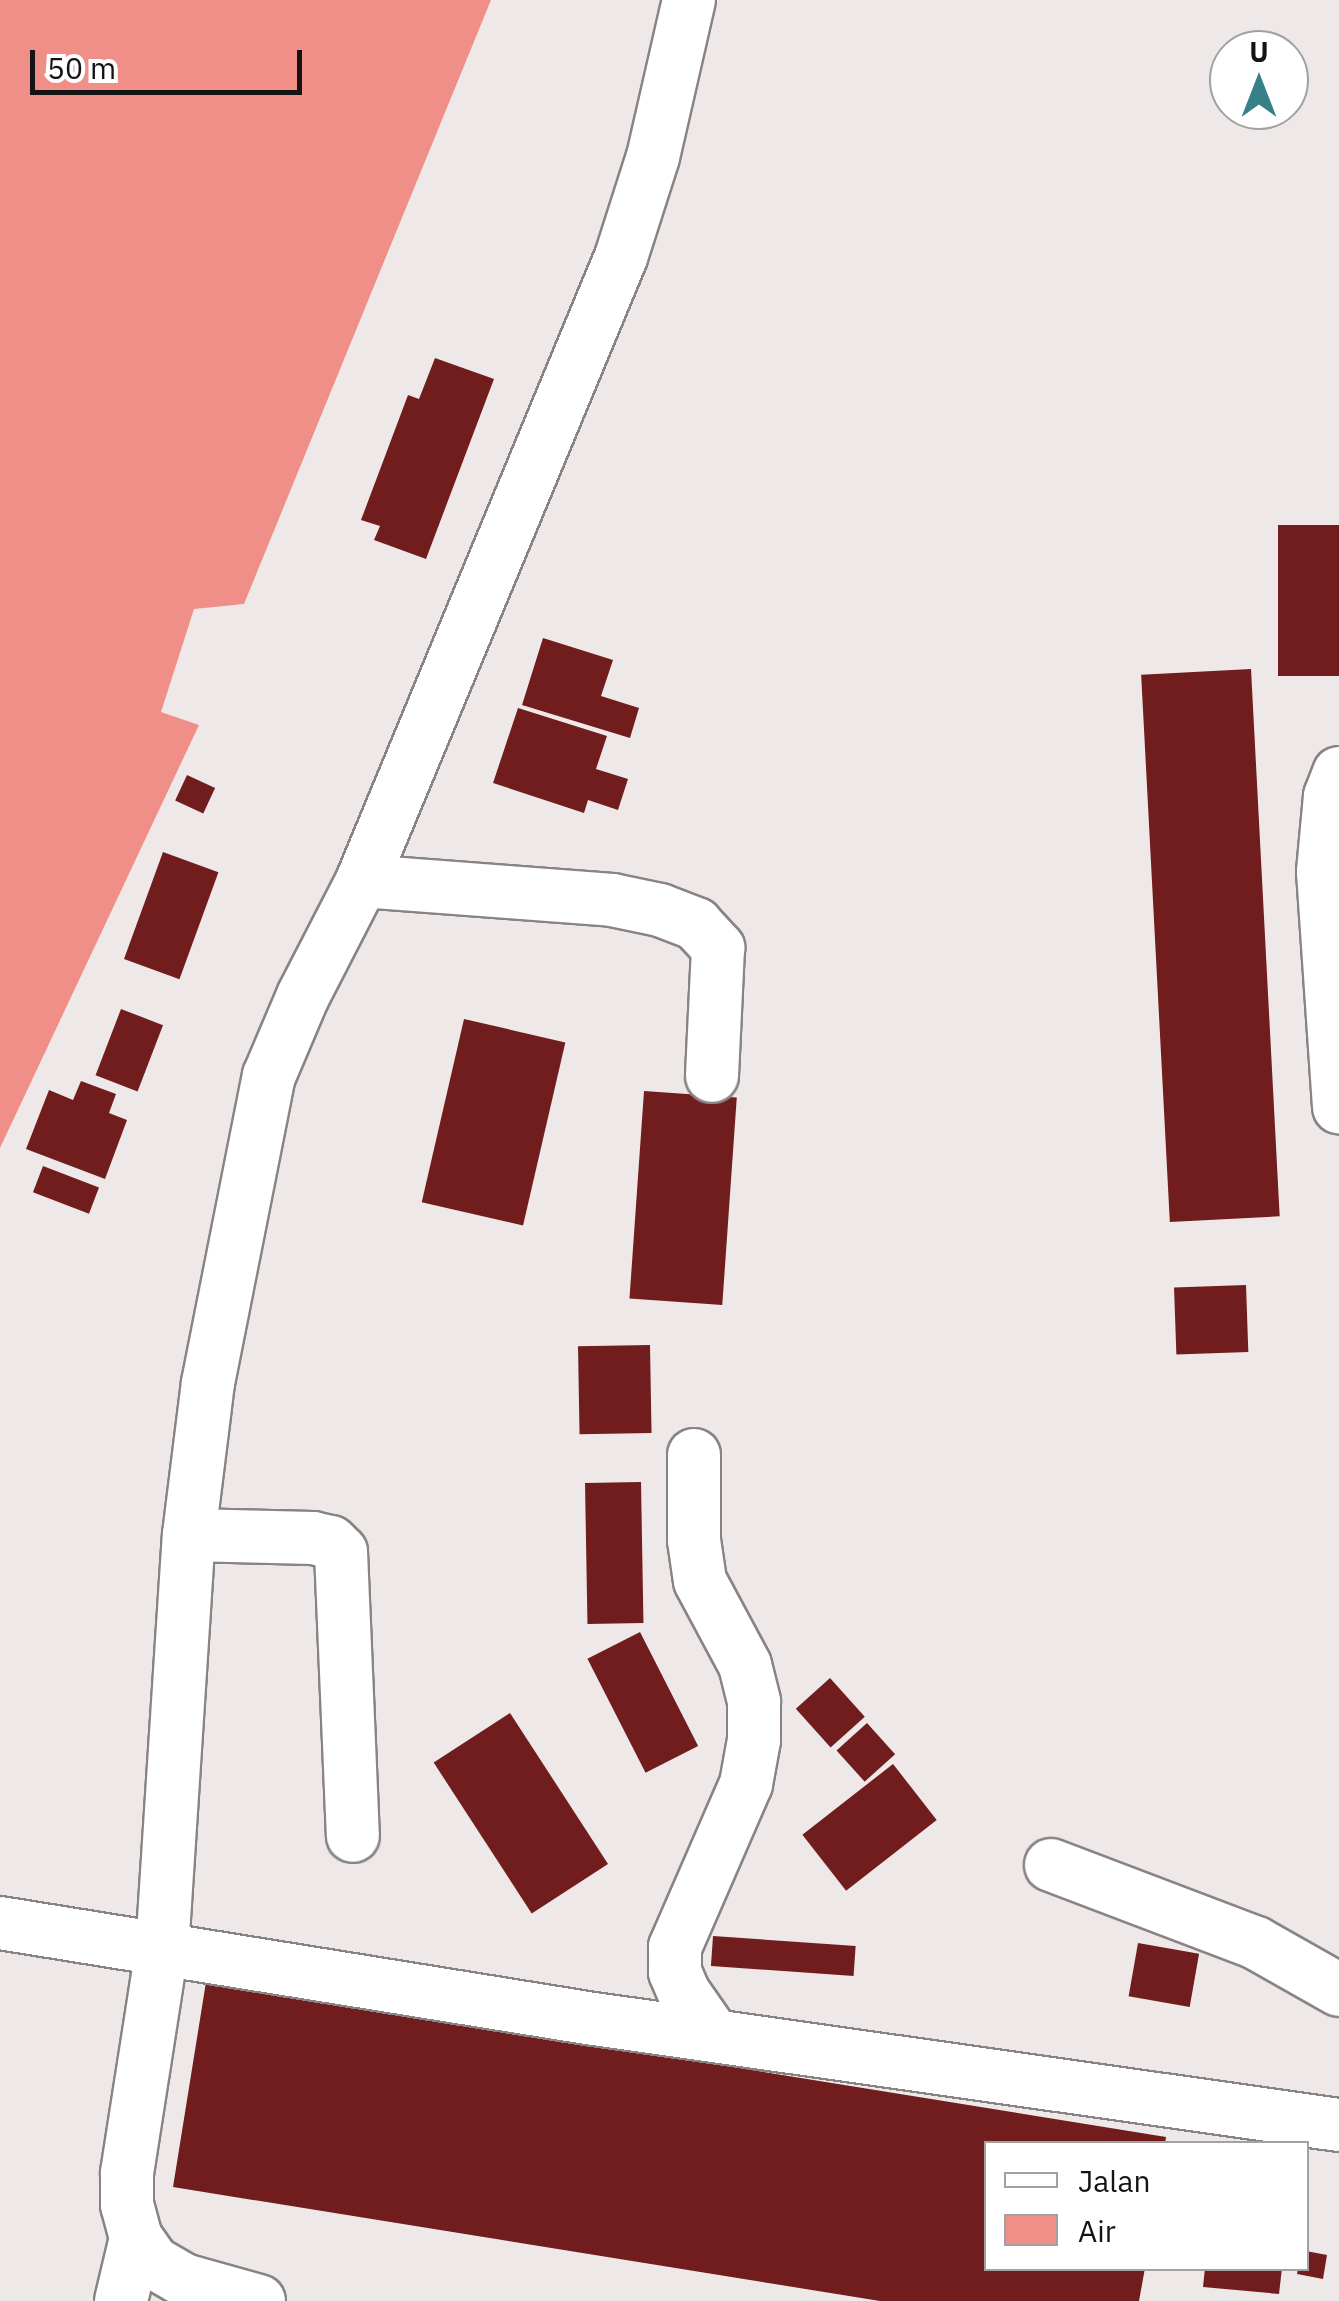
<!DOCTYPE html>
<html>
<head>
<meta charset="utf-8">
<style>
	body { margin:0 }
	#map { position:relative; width:1339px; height:2301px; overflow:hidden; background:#eee9e8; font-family:"IBM Plex Sans",sans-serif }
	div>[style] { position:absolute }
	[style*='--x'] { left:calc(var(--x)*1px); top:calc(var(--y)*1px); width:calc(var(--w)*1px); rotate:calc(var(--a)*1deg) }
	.water>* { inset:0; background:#ef8f88 }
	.building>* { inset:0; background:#711d1e; transform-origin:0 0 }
	.roads { filter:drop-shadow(2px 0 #898483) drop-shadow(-2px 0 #898483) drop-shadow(0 2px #898483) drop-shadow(0 -2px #898483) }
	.minor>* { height:52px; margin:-26px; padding:0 26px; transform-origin:26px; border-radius:26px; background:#fff }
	span { translate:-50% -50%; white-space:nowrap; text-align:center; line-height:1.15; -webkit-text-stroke:10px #fff; paint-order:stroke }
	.legend { position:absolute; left:984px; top:2141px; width:325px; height:130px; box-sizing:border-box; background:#fff; border:2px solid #a1a1a1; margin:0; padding:12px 18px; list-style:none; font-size:30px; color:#151313 }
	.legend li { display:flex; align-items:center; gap:20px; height:50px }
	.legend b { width:50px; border:2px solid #a1a1a1 }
	.north { position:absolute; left:1209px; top:30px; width:100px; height:100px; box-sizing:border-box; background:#fff; border:2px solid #a1a1a1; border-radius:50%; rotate:0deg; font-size:28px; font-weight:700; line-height:40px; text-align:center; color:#151313 }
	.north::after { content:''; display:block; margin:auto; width:35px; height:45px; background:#388087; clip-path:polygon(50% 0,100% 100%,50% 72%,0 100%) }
	.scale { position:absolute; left:30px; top:50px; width:272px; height:45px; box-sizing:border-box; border:5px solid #151313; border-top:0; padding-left:12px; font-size:30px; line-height:35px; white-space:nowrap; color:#151313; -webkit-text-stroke:8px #fff; paint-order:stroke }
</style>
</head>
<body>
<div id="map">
	<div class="water">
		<div style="clip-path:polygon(0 0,491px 0,244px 604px,194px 609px,161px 712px,199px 725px,0 1148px)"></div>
	</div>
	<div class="building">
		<div style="clip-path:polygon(435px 358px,494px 379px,426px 559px,374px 540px,380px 526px,361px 520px,408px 395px,419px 399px)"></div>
		<div style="left:1339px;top:525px;width:151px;height:61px;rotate:90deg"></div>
		<div style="clip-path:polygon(543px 638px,613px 660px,601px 696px,639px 708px,630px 738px,522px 705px)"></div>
		<div style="left:1251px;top:669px;width:548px;height:110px;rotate:87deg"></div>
		<div style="clip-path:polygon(518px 708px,607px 736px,596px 769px,628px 779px,618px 810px,588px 800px,584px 813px,493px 783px)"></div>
		<div style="left:187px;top:775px;width:31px;height:28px;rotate:25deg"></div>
		<div style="left:163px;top:852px;width:59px;height:114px;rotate:20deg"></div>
		<div style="left:121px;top:1009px;width:45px;height:71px;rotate:21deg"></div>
		<div style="left:464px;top:1019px;width:104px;height:188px;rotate:13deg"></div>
		<div style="clip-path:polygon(81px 1081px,116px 1094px,109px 1113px,127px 1120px,105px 1179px,26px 1149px,49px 1090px,73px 1100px)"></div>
		<div style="left:644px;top:1091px;width:93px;height:208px;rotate:4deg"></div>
		<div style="left:43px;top:1166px;width:60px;height:28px;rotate:21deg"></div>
		<div style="left:1246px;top:1285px;width:67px;height:72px;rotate:88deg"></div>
		<div style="left:650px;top:1345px;width:88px;height:72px;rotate:89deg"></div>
		<div style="left:641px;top:1482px;width:141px;height:56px;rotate:89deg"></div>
		<div style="left:640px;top:1632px;width:128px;height:59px;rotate:63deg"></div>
		<div style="left:830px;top:1678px;width:52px;height:46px;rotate:48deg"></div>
		<div style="left:510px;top:1713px;width:180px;height:91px;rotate:57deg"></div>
		<div style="left:867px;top:1723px;width:42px;height:41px;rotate:48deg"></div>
		<div style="left:893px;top:1764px;width:71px;height:115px;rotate:52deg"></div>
		<div style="left:713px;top:1936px;width:143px;height:30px;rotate:4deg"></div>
		<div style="left:1138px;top:1943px;width:62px;height:54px;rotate:10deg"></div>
		<div style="clip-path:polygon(206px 1982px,1166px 2137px,1165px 2144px,986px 2144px,986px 2268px,1145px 2268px,1139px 2301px,880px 2301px,173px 2187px)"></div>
		<div style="clip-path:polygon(1306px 2251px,1327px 2255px,1323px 2279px,1297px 2274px,1298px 2268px,1306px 2268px)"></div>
		<div style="clip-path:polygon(1205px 2268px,1282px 2268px,1279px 2294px,1203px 2287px)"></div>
	</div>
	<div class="roads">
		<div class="minor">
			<div style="--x:1339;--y:773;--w:25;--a:111"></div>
			<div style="--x:1330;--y:796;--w:76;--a:95.3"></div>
			<div style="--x:1323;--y:872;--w:236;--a:86.1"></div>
			<div style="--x:362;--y:881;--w:251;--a:4.3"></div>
			<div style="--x:612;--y:900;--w:49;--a:11.8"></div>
			<div style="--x:660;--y:910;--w:39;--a:21"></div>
			<div style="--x:696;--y:924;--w:33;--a:47"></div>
			<div style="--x:718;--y:948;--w:128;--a:92.7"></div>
			<div style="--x:694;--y:1455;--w:85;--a:90"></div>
			<div style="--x:694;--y:1540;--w:41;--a:81.7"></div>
			<div style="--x:700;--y:1581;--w:95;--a:61.8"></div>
			<div style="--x:745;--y:1665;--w:38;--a:76"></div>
			<div style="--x:754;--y:1702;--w:38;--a:90"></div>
			<div style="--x:754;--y:1740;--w:45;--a:100.3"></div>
			<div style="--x:746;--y:1784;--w:178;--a:113.5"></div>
			<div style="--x:675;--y:1947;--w:25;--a:90"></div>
			<div style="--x:675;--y:1972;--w:23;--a:67"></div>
			<div style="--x:684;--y:1993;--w:52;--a:55.1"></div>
			<div style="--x:189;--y:1535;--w:124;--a:1.4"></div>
			<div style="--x:313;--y:1538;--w:18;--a:13"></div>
			<div style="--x:331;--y:1542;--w:14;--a:45"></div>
			<div style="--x:341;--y:1552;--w:284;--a:87.6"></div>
			<div style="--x:1051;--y:1865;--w:219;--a:20.8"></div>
			<div style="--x:1256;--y:1943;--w:95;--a:29.5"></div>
			<div style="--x:0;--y:1923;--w:595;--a:9.19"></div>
			<div style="--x:587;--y:2018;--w:760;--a:8.1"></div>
			<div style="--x:121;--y:2301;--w:65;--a:-76.6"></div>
			<div style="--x:259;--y:2301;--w:78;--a:-164.4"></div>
			<div style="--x:184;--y:2280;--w:36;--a:-150"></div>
			<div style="--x:153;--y:2262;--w:29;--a:-125"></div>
			<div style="--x:136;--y:2238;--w:34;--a:-105"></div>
			<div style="--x:127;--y:2205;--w:32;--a:-90"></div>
			<div style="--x:127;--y:2173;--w:226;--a:-81.1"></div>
			<div style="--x:162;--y:1950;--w:416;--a:-86.3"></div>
			<div style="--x:189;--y:1535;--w:153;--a:-82.9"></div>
			<div style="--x:208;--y:1383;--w:313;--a:-78.8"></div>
			<div style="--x:269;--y:1076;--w:87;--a:-67"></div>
			<div style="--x:303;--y:996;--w:129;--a:-62.8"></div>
			<div style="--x:362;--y:881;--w:676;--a:-67.46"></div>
			<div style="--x:621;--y:257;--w:105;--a:-72.3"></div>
			<div style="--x:653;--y:157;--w:161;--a:-77.1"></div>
		</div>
	</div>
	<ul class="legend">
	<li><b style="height:12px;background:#fff"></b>Jalan</li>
	<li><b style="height:28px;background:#ef8f88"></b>Air</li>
	</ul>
	<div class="north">U</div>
	<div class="scale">50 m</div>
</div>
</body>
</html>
